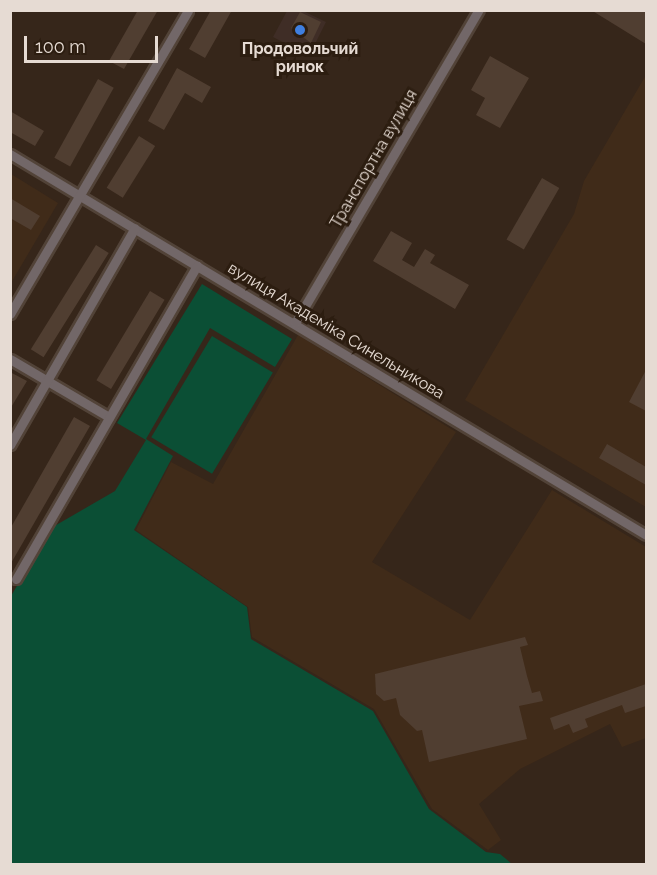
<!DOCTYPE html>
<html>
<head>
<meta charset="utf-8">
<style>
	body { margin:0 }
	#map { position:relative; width:657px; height:875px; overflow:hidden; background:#36261a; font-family:Raleway,sans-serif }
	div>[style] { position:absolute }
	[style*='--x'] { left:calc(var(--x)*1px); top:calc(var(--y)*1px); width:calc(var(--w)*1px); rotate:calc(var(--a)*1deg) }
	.commercial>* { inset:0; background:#3f2d26 }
	.built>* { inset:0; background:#402b19 }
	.green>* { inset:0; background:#0b4f35; transform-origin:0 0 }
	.building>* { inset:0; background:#503e31; transform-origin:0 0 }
	.roads { filter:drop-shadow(2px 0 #524338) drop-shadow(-2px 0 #524338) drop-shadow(0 2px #524338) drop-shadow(0 -2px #524338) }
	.minor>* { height:9px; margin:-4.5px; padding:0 4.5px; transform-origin:4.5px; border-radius:4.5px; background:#726768 }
	.dots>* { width:16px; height:16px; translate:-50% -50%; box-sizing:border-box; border:3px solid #2c1d10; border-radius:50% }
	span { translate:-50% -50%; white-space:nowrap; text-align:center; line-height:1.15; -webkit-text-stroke:6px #2c1d10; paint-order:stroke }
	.poi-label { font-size:16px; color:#e6dbd3; font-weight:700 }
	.street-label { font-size:16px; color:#e6dbd3 }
	.frame { position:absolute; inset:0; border:12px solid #e6dbd3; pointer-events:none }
	.scale { position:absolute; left:24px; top:36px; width:134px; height:27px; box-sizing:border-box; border:3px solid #e6dbd3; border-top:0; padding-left:8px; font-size:18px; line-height:21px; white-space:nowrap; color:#e6dbd3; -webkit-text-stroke:4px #2c1d10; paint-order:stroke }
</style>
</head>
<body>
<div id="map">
	<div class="commercial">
		<div style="clip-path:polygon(287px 11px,303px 11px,326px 22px,309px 56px,273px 37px)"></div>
	</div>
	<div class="built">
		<div style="clip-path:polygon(646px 75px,646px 507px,465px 400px,574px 214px,584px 181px)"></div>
		<div style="clip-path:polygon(11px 174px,58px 203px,11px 283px)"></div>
		<div style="clip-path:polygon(298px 335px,456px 432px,372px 562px,470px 620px,552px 490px,646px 547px,646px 738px,622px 747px,610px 724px,520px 769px,479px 804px,501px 840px,488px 850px,432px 809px,374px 709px,252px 637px,248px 607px,136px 530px,171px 462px,213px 484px)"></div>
	</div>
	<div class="green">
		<div style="clip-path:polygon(202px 284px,292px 339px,275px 367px,210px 328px,146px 439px,173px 456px,134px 530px,247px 607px,251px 639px,373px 711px,429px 809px,486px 852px,500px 854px,512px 864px,11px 864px,11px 596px,51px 528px,115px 491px,146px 440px,117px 423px)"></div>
		<div style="left:212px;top:336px;width:71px;height:118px;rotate:31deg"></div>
	</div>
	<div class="building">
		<div style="clip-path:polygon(138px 10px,158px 10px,124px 69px,109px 61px)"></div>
		<div style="clip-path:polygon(211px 10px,232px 10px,205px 58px,189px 49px)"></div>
		<div style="clip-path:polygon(591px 10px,646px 10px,646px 44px)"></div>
		<div style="clip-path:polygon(300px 12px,321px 22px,311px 43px,291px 28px)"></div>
		<div style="clip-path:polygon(490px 56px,529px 78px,500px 128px,476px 115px,485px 98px,471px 90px)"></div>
		<div style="clip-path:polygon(177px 68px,211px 87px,202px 103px,185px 93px,164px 130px,148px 121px)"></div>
		<div style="left:98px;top:79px;width:18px;height:90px;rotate:29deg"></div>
		<div style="clip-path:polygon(10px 111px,44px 131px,35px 146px,10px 132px)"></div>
		<div style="left:139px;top:136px;width:19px;height:61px;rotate:32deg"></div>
		<div style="left:542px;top:178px;width:20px;height:71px;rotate:30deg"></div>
		<div style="clip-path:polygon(10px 198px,40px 216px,31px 230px,10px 218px)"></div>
		<div style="clip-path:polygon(391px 231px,412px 243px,402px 260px,414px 267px,425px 249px,435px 255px,430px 263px,469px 285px,455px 309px,373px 261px)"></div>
		<div style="left:96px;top:245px;width:15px;height:123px;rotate:32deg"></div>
		<div style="left:150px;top:291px;width:17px;height:104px;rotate:31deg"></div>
		<div style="clip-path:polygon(646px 370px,646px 411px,629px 402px)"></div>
		<div style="clip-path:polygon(10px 372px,27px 381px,10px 409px)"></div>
		<div style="clip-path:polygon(74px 417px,90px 426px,10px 565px,10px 529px)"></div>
		<div style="clip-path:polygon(607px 444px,646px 467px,646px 485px,599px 458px)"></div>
		<div style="clip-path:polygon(525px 637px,528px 645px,520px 647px,527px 676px,532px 693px,540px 691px,543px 701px,519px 706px,527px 739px,429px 762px,422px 730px,417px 731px,400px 715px,396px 698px,384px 701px,376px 694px,375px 674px)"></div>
		<div style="clip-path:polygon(646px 684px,646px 706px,625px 713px,622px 705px,585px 719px,588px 727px,573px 733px,569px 724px,554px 730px,550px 718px)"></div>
	</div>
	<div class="roads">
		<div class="minor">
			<div style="--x:10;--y:154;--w:741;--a:30.92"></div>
			<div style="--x:10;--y:314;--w:352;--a:-59.6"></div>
			<div style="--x:295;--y:323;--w:363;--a:-59.6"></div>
			<div style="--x:10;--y:359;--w:115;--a:30.4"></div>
			<div style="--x:10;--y:445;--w:250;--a:-60.1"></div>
			<div style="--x:16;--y:579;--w:362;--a:-60"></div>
		</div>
	</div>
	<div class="dots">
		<div style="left:300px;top:30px;background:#3f7fe0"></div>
	</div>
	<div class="poi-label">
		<span style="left:300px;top:58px">Продовольчий<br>ринок</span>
	</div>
	<div class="street-label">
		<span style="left:374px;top:159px;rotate:-60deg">Транспортна вулиця</span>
		<span style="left:336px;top:331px;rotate:31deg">вулиця Академіка Синельникова</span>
	</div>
	<div class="frame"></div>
	<div class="scale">100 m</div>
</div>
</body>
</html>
